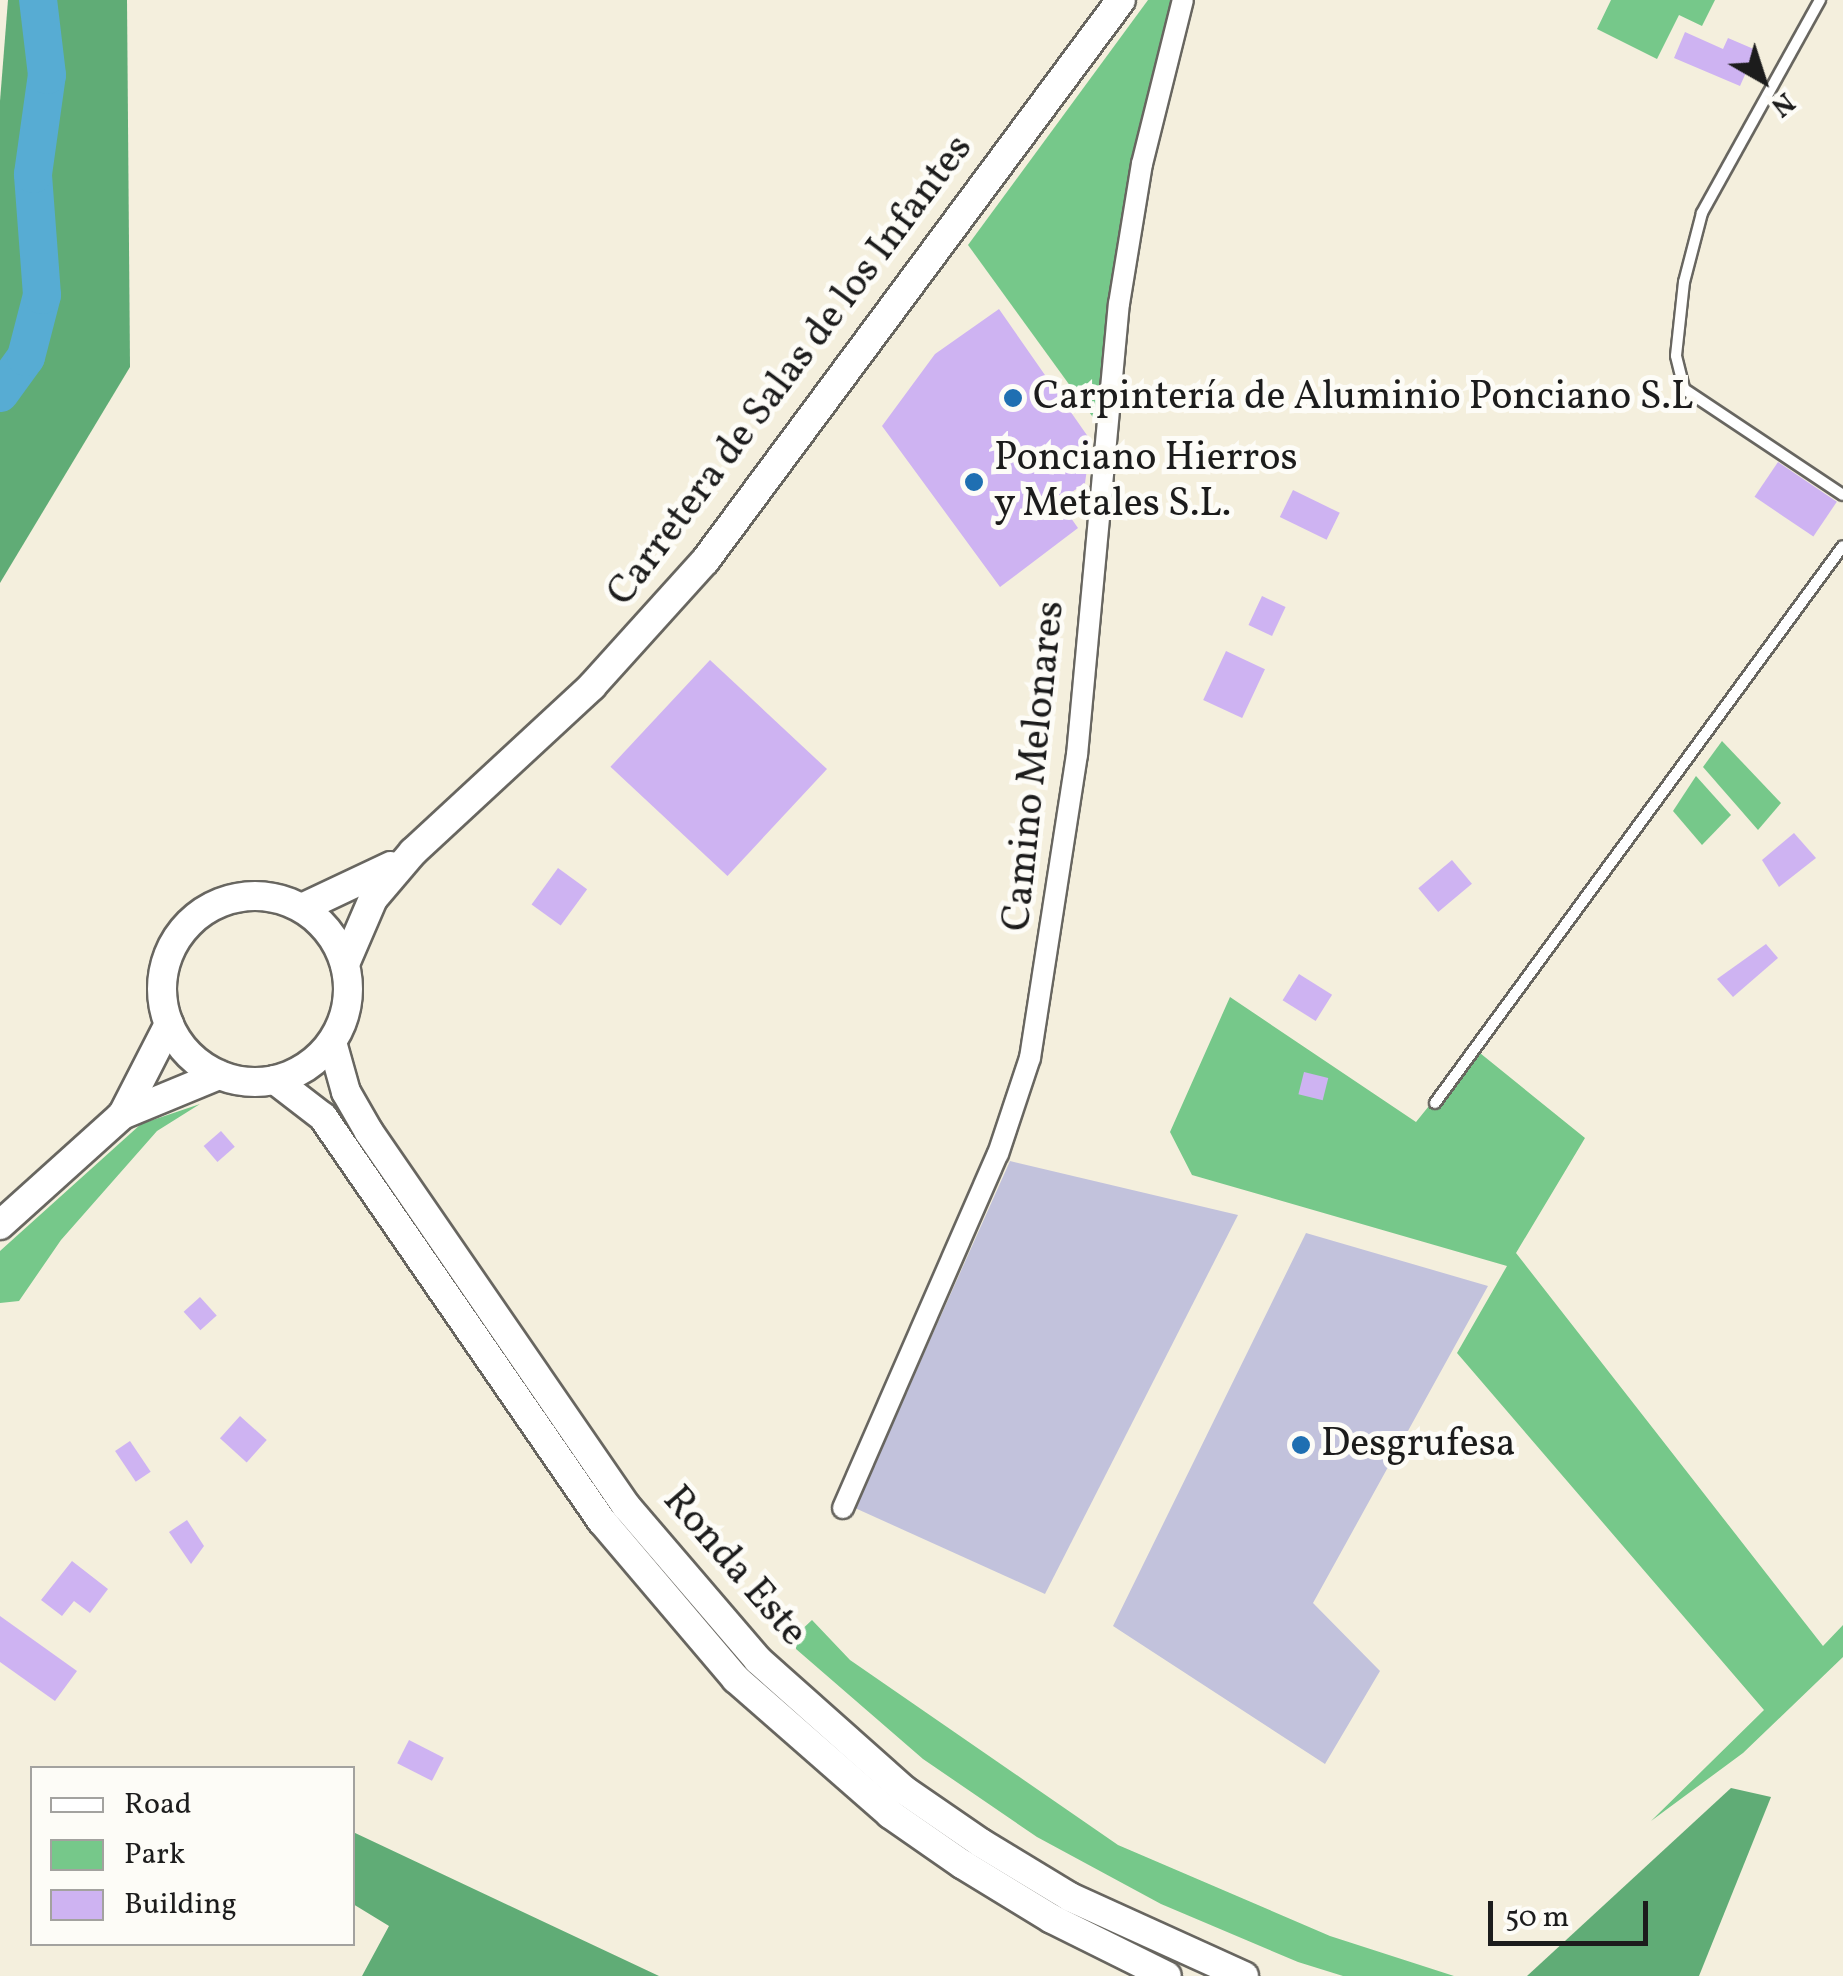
<!DOCTYPE html>
<html>
<head>
<meta charset="utf-8">
<style>
	body { margin:0 }
	#map { position:relative; width:1843px; height:1976px; overflow:hidden; background:#f4efdd; font-family:Vollkorn,serif }
	div>[style] { position:absolute }
	[style*='--x'] { left:calc(var(--x)*1px); top:calc(var(--y)*1px); width:calc(var(--w)*1px); rotate:calc(var(--a)*1deg) }
	.industrial>* { inset:0; background:#c2c2dc }
	.green>* { inset:0; background:#76c88a }
	.forest>* { inset:0; background:#60ac76 }
	.river>* { height:38px; margin:-19px; padding:0 19px; transform-origin:19px; border-radius:19px; background:#57acd3 }
	.building>* { inset:0; background:#ceb3f2; transform-origin:0 0 }
	.roads { filter:drop-shadow(2px 0 #686660) drop-shadow(-2px 0 #686660) drop-shadow(0 2px #686660) drop-shadow(0 -2px #686660) }
	.service>* { height:10px; margin:-5px; padding:0 5px; transform-origin:5px; border-radius:5px; background:#fff }
	.minor>* { height:20px; margin:-10px; padding:0 10px; transform-origin:10px; border-radius:10px; background:#fff }
	.secondary>* { height:28px; margin:-14px; padding:0 14px; transform-origin:14px; border-radius:14px; background:#fff }
	.secondary>.ring { margin:-14px; padding:0; box-sizing:content-box; background:none; border:28px solid #fff; border-radius:50% }
	.dots>* { width:28px; height:28px; translate:-50% -50%; box-sizing:border-box; border:5px solid #fdfcf7; border-radius:50% }
	span { translate:-50% -50%; white-space:nowrap; text-align:center; line-height:1.15; -webkit-text-stroke:10px #fdfcf7; paint-order:stroke }
	.street-label { font-size:40px; color:#1c1c1c }
	.poi-label { font-size:40px; color:#1c1c1c }
	.left { translate:0 -50%; text-align:left }
	.legend { position:absolute; left:30px; top:1766px; width:325px; height:180px; box-sizing:border-box; background:#fdfcf7; border:2px solid #a3a29f; margin:0; padding:12px 18px; list-style:none; font-size:30px; color:#1c1c1c }
	.legend li { display:flex; align-items:center; gap:20px; height:50px }
	.legend b { width:50px; border:2px solid #a3a29f }
	.north { position:absolute; left:1713px; top:30px; width:100px; height:100px; -webkit-text-stroke:8px #fdfcf7; paint-order:stroke; rotate:141deg; font-size:28px; font-weight:700; line-height:40px; text-align:center; color:#1c1c1c }
	.north::after { content:''; display:block; margin:auto; width:35px; height:45px; background:#1c1c1c; clip-path:polygon(50% 0,100% 100%,50% 72%,0 100%) }
	.scale { position:absolute; left:1488px; top:1901px; width:160px; height:45px; box-sizing:border-box; border:5px solid #1c1c1c; border-top:0; padding-left:12px; font-size:30px; line-height:35px; white-space:nowrap; color:#1c1c1c; -webkit-text-stroke:8px #fdfcf7; paint-order:stroke }
</style>
</head>
<body>
<div id="map">
	<div class="industrial">
		<div style="clip-path:polygon(1010px 1161px,1238px 1215px,1045px 1594px,855px 1508px)"></div>
		<div style="clip-path:polygon(1306px 1233px,1488px 1286px,1313px 1603px,1380px 1671px,1325px 1764px,1113px 1626px)"></div>
	</div>
	<div class="green">
		<div style="clip-path:polygon(1148px 0,1177px 0,1100px 427px,968px 245px)"></div>
		<div style="clip-path:polygon(1611px 0,1715px 0,1702px 26px,1679px 15px,1657px 59px,1597px 29px)"></div>
		<div style="clip-path:polygon(1722px 741px,1781px 803px,1758px 830px,1703px 767px)"></div>
		<div style="clip-path:polygon(1696px 776px,1731px 815px,1702px 845px,1673px 811px)"></div>
		<div style="clip-path:polygon(1230px 997px,1416px 1122px,1475px 1049px,1585px 1138px,1516px 1253px,1823px 1646px,1843px 1625px,1843px 1657px,1743px 1753px,1651px 1821px,1764px 1710px,1457px 1353px,1507px 1266px,1192px 1175px,1170px 1132px)"></div>
		<div style="clip-path:polygon(200px 1104px,157px 1131px,61px 1240px,19px 1301px,0 1303px,0 1251px,141px 1124px)"></div>
		<div style="clip-path:polygon(812px 1620px,850px 1660px,1118px 1845px,1330px 1936px,1454px 1976px,1343px 1976px,1298px 1962px,1161px 1904px,1037px 1837px,923px 1759px,796px 1649px,796px 1635px)"></div>
	</div>
	<div class="forest">
		<div style="clip-path:polygon(8px 0,127px 0,130px 367px,0 583px,0 101px)"></div>
		<div style="clip-path:polygon(1731px 1788px,1771px 1797px,1699px 1976px,1527px 1976px)"></div>
		<div style="clip-path:polygon(353px 1832px,659px 1976px,362px 1976px,389px 1926px,353px 1904px)"></div>
	</div>
	<div class="river">
		<div style="--x:0;--y:393;--w:44;--a:-54.2"></div>
		<div style="--x:26;--y:357;--w:64;--a:-75.5"></div>
		<div style="--x:42;--y:295;--w:121;--a:-94.3"></div>
		<div style="--x:33;--y:174;--w:100;--a:-82"></div>
		<div style="--x:47;--y:75;--w:76;--a:-96.8"></div>
	</div>
	<div class="building">
		<div style="clip-path:polygon(1685px 32px,1723px 49px,1728px 38px,1756px 50px,1740px 86px,1674px 58px)"></div>
		<div style="clip-path:polygon(999px 309px,1091px 441px,1085px 483px,1059px 501px,1078px 528px,1000px 587px,882px 426px,935px 354px)"></div>
		<div style="left:1778px;top:462px;width:71px;height:42px;rotate:34deg"></div>
		<div style="left:1293px;top:490px;width:52px;height:30px;rotate:26deg"></div>
		<div style="left:1262px;top:596px;width:26px;height:32px;rotate:25deg"></div>
		<div style="left:1226px;top:651px;width:43px;height:54px;rotate:25deg"></div>
		<div style="left:710px;top:660px;width:160px;height:146px;rotate:43deg"></div>
		<div style="clip-path:polygon(1794px 833px,1816px 858px,1779px 887px,1762px 860px)"></div>
		<div style="left:1452px;top:860px;width:31px;height:44px;rotate:50deg"></div>
		<div style="left:558px;top:868px;width:36px;height:45px;rotate:36deg"></div>
		<div style="clip-path:polygon(1766px 944px,1778px 958px,1733px 997px,1717px 979px)"></div>
		<div style="left:1299px;top:974px;width:39px;height:31px;rotate:32deg"></div>
		<div style="left:1304px;top:1072px;width:25px;height:23px;rotate:14deg"></div>
		<div style="left:221px;top:1131px;width:21px;height:23px;rotate:49deg"></div>
		<div style="left:200px;top:1297px;width:25px;height:22px;rotate:48deg"></div>
		<div style="left:240px;top:1416px;width:36px;height:30px;rotate:42deg"></div>
		<div style="left:130px;top:1441px;width:37px;height:18px;rotate:56deg"></div>
		<div style="clip-path:polygon(187px 1520px,204px 1546px,191px 1564px,169px 1532px)"></div>
		<div style="clip-path:polygon(72px 1561px,108px 1589px,90px 1613px,74px 1601px,62px 1616px,41px 1600px)"></div>
		<div style="clip-path:polygon(0 1616px,77px 1671px,55px 1701px,0 1662px)"></div>
		<div style="left:409px;top:1740px;width:39px;height:26px;rotate:27deg"></div>
	</div>
	<div class="roads">
		<div class="service">
			<div style="--x:1820;--y:0;--w:244;--a:119"></div>
			<div style="--x:1702;--y:213;--w:71;--a:104.6"></div>
			<div style="--x:1684;--y:282;--w:74;--a:96.2"></div>
			<div style="--x:1676;--y:356;--w:34;--a:76"></div>
			<div style="--x:1684;--y:389;--w:191;--a:33.7"></div>
			<div style="--x:1435;--y:1103;--w:690;--a:-53.78"></div>
		</div>
		<div class="minor">
			<div style="--x:843;--y:1508;--w:386;--a:-66.4"></div>
			<div style="--x:998;--y:1154;--w:101;--a:-71.6"></div>
			<div style="--x:1030;--y:1058;--w:307;--a:-81.2"></div>
			<div style="--x:1077;--y:755;--w:453;--a:-84.7"></div>
			<div style="--x:1119;--y:304;--w:142;--a:-80.7"></div>
			<div style="--x:1142;--y:164;--w:169;--a:-76"></div>
		</div>
		<div class="secondary">
			<div class="ring" style="left:162px;top:896px;width:158px;height:158px"></div>
			<div style="--x:302;--y:908;--w:98;--a:-25.3"></div>
			<div style="--x:345;--y:964;--w:71;--a:-66.7"></div>
			<div style="--x:373;--y:899;--w:62;--a:-49.6"></div>
			<div style="--x:413;--y:852;--w:244;--a:-42.8"></div>
			<div style="--x:592;--y:686;--w:169;--a:-47.9"></div>
			<div style="--x:705;--y:561;--w:698;--a:-53.44"></div>
			<div style="--x:332;--y:1042;--w:52;--a:74.4"></div>
			<div style="--x:346;--y:1092;--w:46;--a:60.1"></div>
			<div style="--x:369;--y:1132;--w:455;--a:55.5"></div>
			<div style="--x:627;--y:1507;--w:201;--a:49.4"></div>
			<div style="--x:758;--y:1660;--w:195;--a:41.7"></div>
			<div style="--x:904;--y:1790;--w:93;--a:34.5"></div>
			<div style="--x:981;--y:1843;--w:104;--a:31.2"></div>
			<div style="--x:1070;--y:1897;--w:191;--a:24.4"></div>
			<div style="--x:275;--y:1080;--w:61;--a:37.6"></div>
			<div style="--x:323;--y:1117;--w:491;--a:55.4"></div>
			<div style="--x:602;--y:1521;--w:207;--a:49.7"></div>
			<div style="--x:736;--y:1679;--w:205;--a:41.2"></div>
			<div style="--x:890;--y:1814;--w:88;--a:34.8"></div>
			<div style="--x:962;--y:1864;--w:105;--a:31.4"></div>
			<div style="--x:1052;--y:1919;--w:128;--a:26.4"></div>
			<div style="--x:124;--y:1112;--w:99;--a:-62.9"></div>
			<div style="--x:0;--y:1225;--w:164;--a:-42"></div>
			<div style="--x:122;--y:1115;--w:105;--a:-22.4"></div>
		</div>
	</div>
	<div class="dots">
		<div style="left:1013px;top:398px;background:#1f6fb2"></div>
		<div style="left:974px;top:482px;background:#1f6fb2"></div>
		<div style="left:1301px;top:1445px;background:#1f6fb2"></div>
	</div>
	<div class="street-label">
		<span style="left:791px;top:371px;rotate:-53deg">Carretera de Salas de los Infantes</span>
		<span style="left:1035px;top:766px;rotate:-84deg">Camino Melonares</span>
		<span style="left:734px;top:1567px;rotate:49deg">Ronda Este</span>
	</div>
	<div class="poi-label">
		<span class="left" style="left:1033px;top:398px">Carpintería de Aluminio Ponciano S.L</span>
		<span class="left" style="left:994px;top:482px">Ponciano Hierros<br>y Metales S.L.</span>
		<span class="left" style="left:1321px;top:1445px">Desgrufesa</span>
	</div>
	<ul class="legend">
	<li><b style="height:12px;background:#fff"></b>Road</li>
	<li><b style="height:28px;background:#76c88a"></b>Park</li>
	<li><b style="height:28px;background:#ceb3f2"></b>Building</li>
	</ul>
	<div class="north">N</div>
	<div class="scale">50 m</div>
</div>
</body>
</html>
